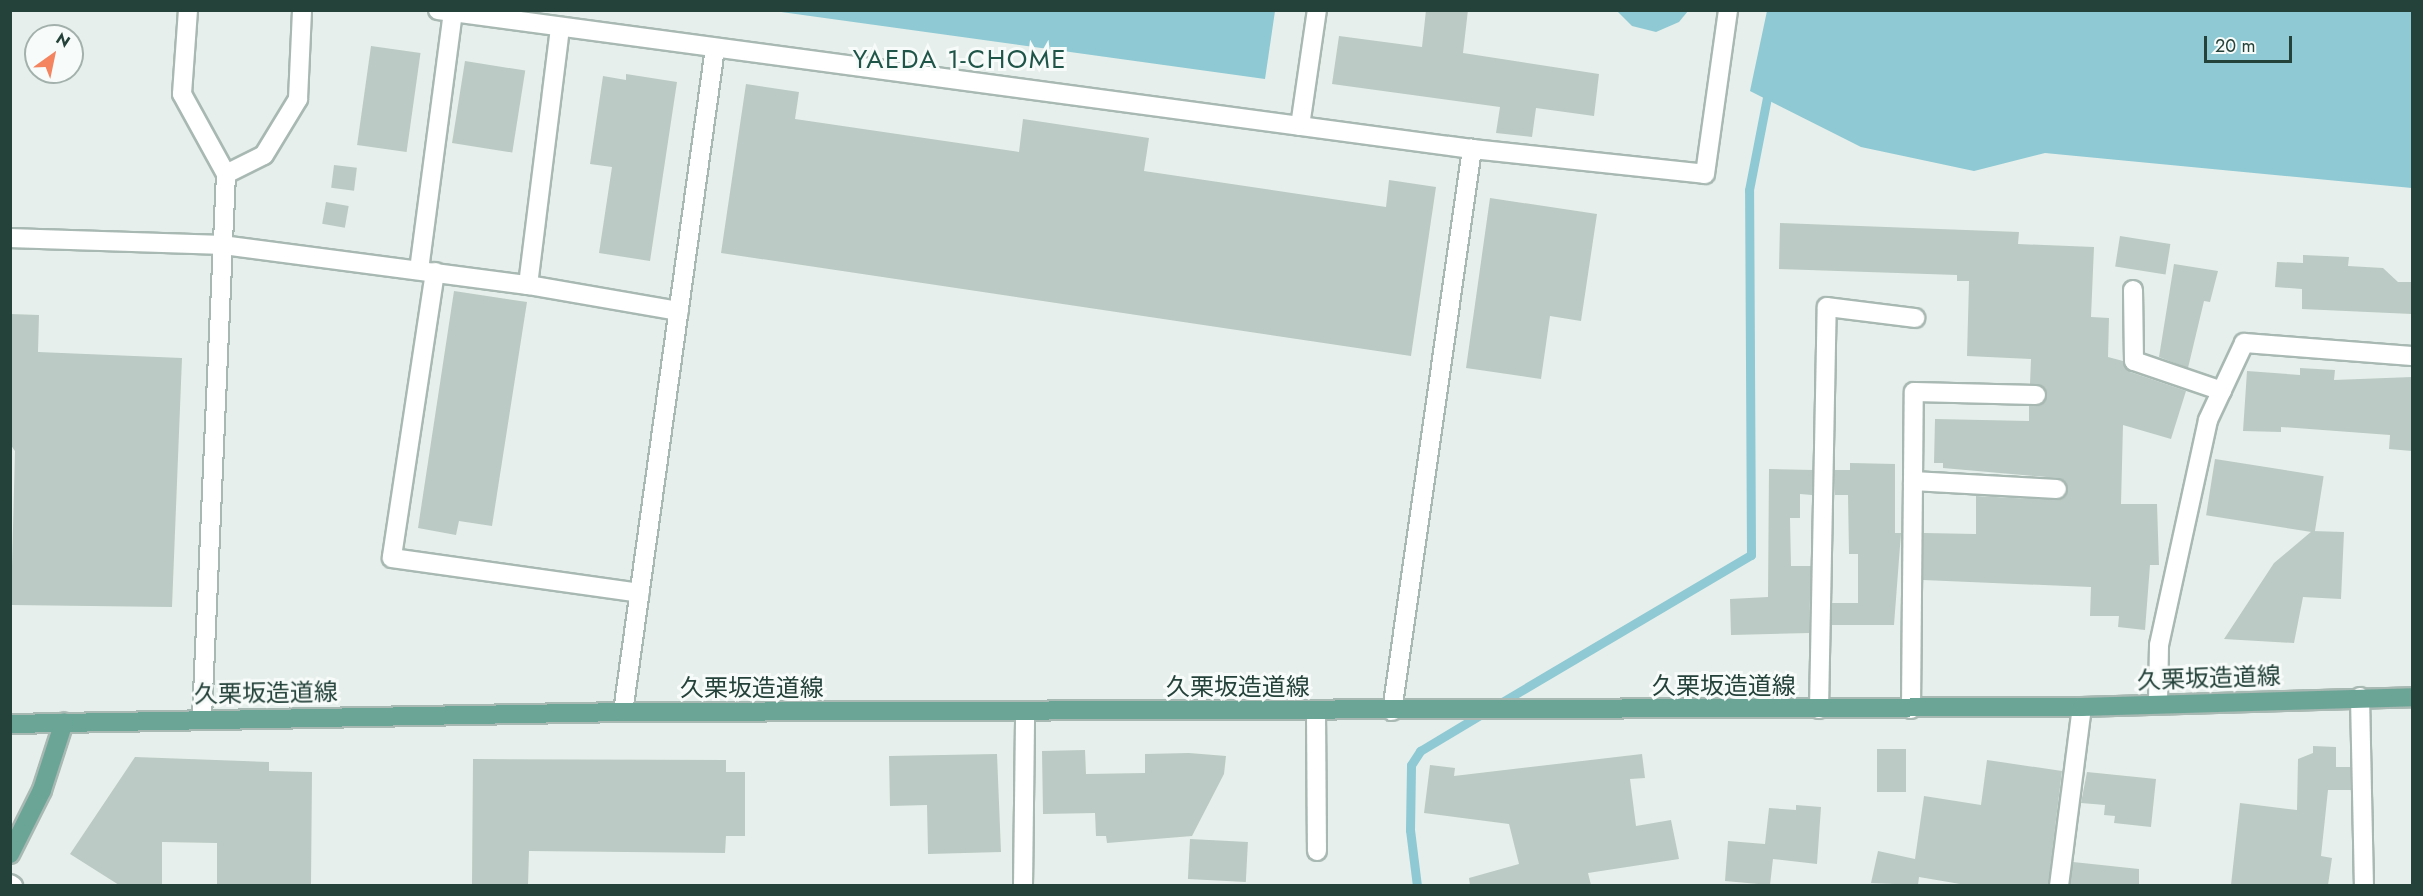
<!DOCTYPE html>
<html>
<head>
<meta charset="utf-8">
<style>
	body { margin:0 }
	#map { position:relative; width:2423px; height:896px; overflow:hidden; background:#e6efeb; font-family:Jost,"Noto Sans JP",sans-serif }
	div>[style] { position:absolute }
	[style*='--x'] { left:calc(var(--x)*1px); top:calc(var(--y)*1px); width:calc(var(--w)*1px); rotate:calc(var(--a)*1deg) }
	.water>* { inset:0; background:#8ec9d4 }
	.stream>* { height:9px; margin:-4.5px; padding:0 4.5px; transform-origin:4.5px; border-radius:4.5px; background:#8ec9d4 }
	.building>* { inset:0; background:#bbcac4; transform-origin:0 0 }
	.roads { filter:drop-shadow(2px 0 #a8b8b2) drop-shadow(-2px 0 #a8b8b2) drop-shadow(0 2px #a8b8b2) drop-shadow(0 -2px #a8b8b2) }
	.minor>* { height:18px; margin:-9px; padding:0 9px; transform-origin:9px; border-radius:9px; background:#fff }
	.major>* { height:18px; margin:-9px; padding:0 9px; transform-origin:9px; border-radius:9px; background:#6aa596 }
	span { translate:-50% -50%; white-space:nowrap; text-align:center; line-height:1.15; -webkit-text-stroke:6px #f7fbf9; paint-order:stroke }
	.street-label { font-size:24px; color:#24423a }
	.neighbourhood-label { font-size:26px; color:#1f5548; letter-spacing:1.5px }
	.frame { position:absolute; inset:0; border:12px solid #24423a; pointer-events:none }
	.north { position:absolute; left:24px; top:24px; width:60px; height:60px; box-sizing:border-box; background:#f7fbf9; border:2px solid #a3b1ad; border-radius:50%; rotate:33deg; font-size:16px; font-weight:700; line-height:24px; text-align:center; color:#24423a }
	.north::after { content:''; display:block; margin:auto; width:21px; height:27px; background:#f4845f; clip-path:polygon(50% 0,100% 100%,50% 72%,0 100%) }
	.scale { position:absolute; left:2204px; top:36px; width:88px; height:27px; box-sizing:border-box; border:3px solid #24423a; border-top:0; padding-left:8px; font-size:18px; line-height:21px; white-space:nowrap; color:#24423a; -webkit-text-stroke:4px #f7fbf9; paint-order:stroke }
</style>
</head>
<body>
<div id="map">
	<div class="water">
		<div style="clip-path:polygon(774px 11px,1275px 10px,1275px 11px,1265px 79px)"></div>
		<div style="clip-path:polygon(1617px 11px,1688px 11px,1679px 22px,1656px 32px,1632px 26px)"></div>
		<div style="clip-path:polygon(1767px 11px,2412px 11px,2412px 188px,2045px 153px,1974px 171px,1861px 147px,1750px 91px)"></div>
	</div>
	<div class="stream">
		<div style="--x:1497;--y:705;--w:295;--a:-30.6"></div>
		<div style="--x:1751;--y:555;--w:365;--a:-90.3"></div>
		<div style="--x:1749;--y:190;--w:95;--a:-79"></div>
		<div style="--x:1417;--y:886;--w:56;--a:-97.1"></div>
		<div style="--x:1410;--y:830;--w:65;--a:-89.1"></div>
		<div style="--x:1411;--y:765;--w:17;--a:-57"></div>
		<div style="--x:1420;--y:751;--w:76;--a:-31"></div>
	</div>
	<div class="building">
		<div style="clip-path:polygon(1426px 10px,1468px 10px,1463px 53px,1599px 74px,1594px 116px,1536px 108px,1532px 137px,1496px 133px,1500px 107px,1332px 84px,1339px 36px,1422px 47px)"></div>
		<div style="left:371px;top:46px;width:50px;height:100px;rotate:8deg"></div>
		<div style="left:465px;top:61px;width:61px;height:83px;rotate:9deg"></div>
		<div style="clip-path:polygon(626px 74px,677px 82px,650px 261px,599px 253px,612px 167px,590px 164px,603px 76px,626px 80px)"></div>
		<div style="clip-path:polygon(746px 84px,799px 92px,795px 119px,1019px 152px,1023px 119px,1149px 138px,1144px 171px,1386px 207px,1389px 180px,1436px 187px,1411px 356px,721px 253px)"></div>
		<div style="left:334px;top:165px;width:23px;height:23px;rotate:7deg"></div>
		<div style="clip-path:polygon(1490px 198px,1597px 214px,1581px 321px,1550px 316px,1541px 379px,1466px 368px)"></div>
		<div style="left:326px;top:202px;width:23px;height:22px;rotate:10deg"></div>
		<div style="clip-path:polygon(1780px 223px,2019px 232px,2018px 244px,2094px 247px,2091px 317px,2109px 318px,2108px 357px,2123px 361px,2130px 372px,2186px 391px,2171px 439px,2123px 425px,2121px 504px,2157px 504px,2159px 565px,2150px 565px,2145px 630px,2118px 627px,2119px 616px,2090px 616px,2091px 587px,1923px 580px,1924px 533px,1976px 534px,1976px 496px,2056px 500px,2068px 490px,2058px 478px,1943px 468px,1943px 463px,1934px 463px,1935px 419px,2029px 421px,2029px 406px,2045px 401px,2046px 390px,2030px 384px,2031px 359px,1967px 356px,1969px 281px,1957px 281px,1957px 275px,1779px 269px)"></div>
		<div style="left:2120px;top:236px;width:51px;height:31px;rotate:9deg"></div>
		<div style="clip-path:polygon(2303px 255px,2349px 257px,2348px 266px,2383px 268px,2398px 282px,2412px 282px,2412px 314px,2302px 309px,2302px 289px,2275px 287px,2277px 262px,2303px 263px)"></div>
		<div style="clip-path:polygon(2174px 264px,2218px 271px,2210px 302px,2204px 301px,2188px 368px,2159px 357px)"></div>
		<div style="clip-path:polygon(454px 291px,527px 302px,492px 526px,459px 521px,456px 535px,418px 528px)"></div>
		<div style="clip-path:polygon(10px 314px,39px 315px,38px 352px,182px 358px,172px 607px,11px 605px,15px 451px,10px 444px)"></div>
		<div style="clip-path:polygon(2300px 368px,2335px 370px,2334px 380px,2412px 377px,2412px 451px,2389px 449px,2390px 435px,2281px 427px,2281px 432px,2243px 431px,2247px 371px,2300px 375px)"></div>
		<div style="left:2215px;top:459px;width:110px;height:57px;rotate:9deg"></div>
		<div style="clip-path:polygon(1850px 463px,1895px 464px,1895px 533px,1901px 533px,1894px 625px,1832px 625px,1832px 603px,1858px 603px,1858px 554px,1849px 554px,1848px 495px,1835px 495px,1835px 470px,1850px 470px)"></div>
		<div style="clip-path:polygon(1769px 469px,1813px 470px,1812px 495px,1800px 494px,1800px 518px,1790px 518px,1791px 566px,1811px 566px,1809px 633px,1731px 635px,1730px 599px,1768px 597px)"></div>
		<div style="clip-path:polygon(2312px 531px,2344px 532px,2341px 599px,2303px 597px,2294px 643px,2224px 639px,2274px 563px)"></div>
		<div style="clip-path:polygon(2313px 746px,2336px 747px,2336px 767px,2350px 767px,2351px 790px,2328px 790px,2321px 856px,2332px 858px,2328px 885px,2231px 885px,2240px 803px,2297px 810px,2298px 759px,2313px 753px)"></div>
		<div style="left:1877px;top:749px;width:29px;height:43px"></div>
		<div style="clip-path:polygon(1085px 750px,1086px 774px,1145px 773px,1145px 754px,1189px 753px,1226px 756px,1224px 774px,1192px 836px,1107px 843px,1106px 836px,1096px 836px,1095px 813px,1043px 814px,1042px 751px)"></div>
		<div style="clip-path:polygon(997px 754px,1001px 852px,928px 854px,927px 805px,890px 806px,889px 756px)"></div>
		<div style="clip-path:polygon(1642px 754px,1645px 778px,1630px 779px,1636px 826px,1671px 820px,1679px 859px,1588px 873px,1591px 885px,1470px 885px,1469px 878px,1519px 864px,1509px 824px,1424px 813px,1430px 765px,1455px 768px,1454px 776px)"></div>
		<div style="clip-path:polygon(135px 757px,269px 762px,269px 771px,312px 772px,311px 885px,217px 885px,217px 843px,162px 842px,162px 885px,119px 885px,70px 854px)"></div>
		<div style="clip-path:polygon(473px 759px,726px 760px,726px 772px,745px 772px,745px 836px,726px 836px,725px 853px,529px 851px,528px 885px,472px 885px)"></div>
		<div style="clip-path:polygon(1987px 760px,2062px 771px,2048px 885px,1966px 885px,1919px 877px,1918px 885px,1871px 883px,1878px 851px,1915px 859px,1924px 796px,1981px 805px)"></div>
		<div style="clip-path:polygon(2087px 772px,2156px 779px,2151px 827px,2114px 823px,2115px 816px,2104px 815px,2105px 805px,2081px 803px)"></div>
		<div style="clip-path:polygon(1796px 805px,1821px 807px,1817px 864px,1773px 859px,1770px 885px,1725px 881px,1728px 841px,1765px 844px,1769px 808px,1796px 810px)"></div>
		<div style="left:1190px;top:839px;width:58px;height:40px;rotate:3deg"></div>
		<div style="clip-path:polygon(2073px 862px,2139px 869px,2139px 885px,2070px 885px)"></div>
	</div>
	<div class="roads">
		<div class="minor">
			<div style="--x:188;--y:10;--w:84;--a:94.1"></div>
			<div style="--x:182;--y:94;--w:91;--a:61.2"></div>
			<div style="--x:226;--y:174;--w:545;--a:92.53"></div>
			<div style="--x:438;--y:10;--w:1043;--a:7.66"></div>
			<div style="--x:1472;--y:149;--w:234;--a:6.1"></div>
			<div style="--x:1705;--y:174;--w:166;--a:-82"></div>
			<div style="--x:1300;--y:126;--w:117;--a:-81.7"></div>
			<div style="--x:226;--y:174;--w:42;--a:-26.6"></div>
			<div style="--x:264;--y:155;--w:66;--a:-58.7"></div>
			<div style="--x:298;--y:99;--w:89;--a:-87.4"></div>
			<div style="--x:10;--y:238;--w:213;--a:1.9"></div>
			<div style="--x:223;--y:245;--w:308;--a:7.5"></div>
			<div style="--x:528;--y:285;--w:153;--a:9.8"></div>
			<div style="--x:419;--y:270;--w:260;--a:-82.5"></div>
			<div style="--x:435;--y:272;--w:289;--a:98.6"></div>
			<div style="--x:392;--y:558;--w:250;--a:8"></div>
			<div style="--x:528;--y:285;--w:260;--a:-82.9"></div>
			<div style="--x:2133;--y:290;--w:71;--a:89.2"></div>
			<div style="--x:2134;--y:361;--w:93;--a:18.8"></div>
			<div style="--x:1913;--y:481;--w:144;--a:3.2"></div>
			<div style="--x:2360;--y:697;--w:189;--a:88.8"></div>
			<div style="--x:2158;--y:703;--w:58;--a:-89"></div>
			<div style="--x:2159;--y:645;--w:230;--a:-77.7"></div>
			<div style="--x:2208;--y:420;--w:85;--a:-64.9"></div>
			<div style="--x:2244;--y:343;--w:169;--a:4.4"></div>
			<div style="--x:1819;--y:709;--w:402;--a:-88.9"></div>
			<div style="--x:1827;--y:307;--w:89;--a:7.1"></div>
			<div style="--x:1911;--y:709;--w:317;--a:-89.5"></div>
			<div style="--x:1914;--y:392;--w:122;--a:1.4"></div>
			<div style="--x:1316;--y:711;--w:140;--a:89.6"></div>
			<div style="--x:1392;--y:711;--w:568;--a:-81.9"></div>
			<div style="--x:623;--y:712;--w:670;--a:-82.11"></div>
			<div style="--x:10;--y:884;--w:4;--a:34"></div>
			<div style="--x:1023;--y:886;--w:174;--a:-89.3"></div>
			<div style="--x:2059;--y:886;--w:180;--a:-82.7"></div>
		</div>
		<div class="major">
			<div style="--x:10;--y:724;--w:613;--a:-1.12"></div>
			<div style="--x:623;--y:712;--w:1459;--a:-0.2"></div>
			<div style="--x:2082;--y:707;--w:330;--a:-1.7"></div>
			<div style="--x:10;--y:854;--w:72;--a:-63.4"></div>
			<div style="--x:42;--y:790;--w:71;--a:-72.1"></div>
		</div>
	</div>
	<div class="street-label">
		<span style="left:2209px;top:678px;rotate:-2deg">久栗坂造道線</span>
		<span style="left:1724px;top:686px">久栗坂造道線</span>
		<span style="left:1238px;top:687px">久栗坂造道線</span>
		<span style="left:752px;top:688px">久栗坂造道線</span>
		<span style="left:266px;top:693px;rotate:-1deg">久栗坂造道線</span>
	</div>
	<div class="neighbourhood-label">
		<span style="left:960px;top:60px">YAEDA 1-CHOME</span>
	</div>
	<div class="frame"></div>
	<div class="north">N</div>
	<div class="scale">20 m</div>
</div>
</body>
</html>
